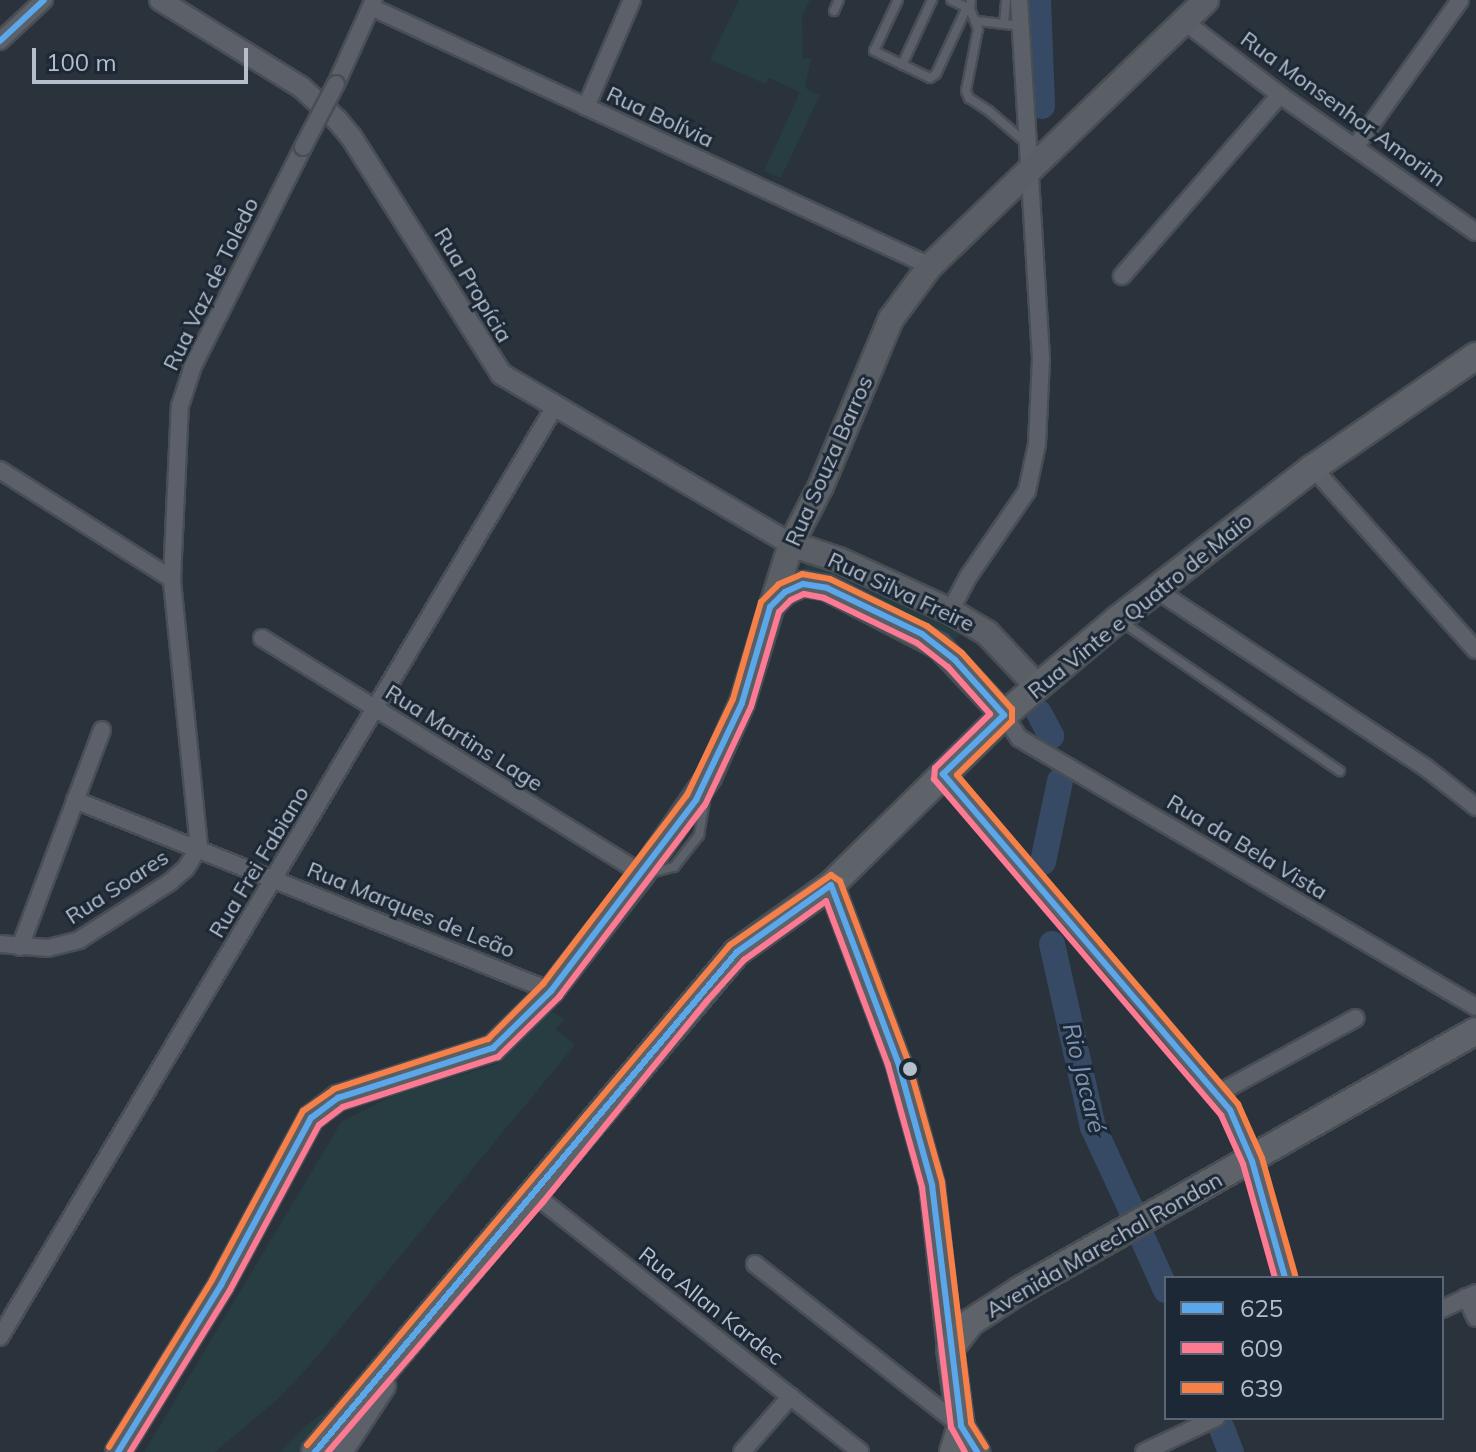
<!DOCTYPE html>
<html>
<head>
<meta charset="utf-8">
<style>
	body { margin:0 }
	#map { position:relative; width:1476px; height:1452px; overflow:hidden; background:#2a323b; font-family:Mulish,sans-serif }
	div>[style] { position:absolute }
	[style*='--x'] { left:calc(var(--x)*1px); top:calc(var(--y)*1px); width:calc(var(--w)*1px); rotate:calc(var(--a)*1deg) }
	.green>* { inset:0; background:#273d41 }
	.river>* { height:26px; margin:-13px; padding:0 13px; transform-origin:13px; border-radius:13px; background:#374a65 }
	.roads { filter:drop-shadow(2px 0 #494e55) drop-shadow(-2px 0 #494e55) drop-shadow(0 2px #494e55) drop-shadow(0 -2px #494e55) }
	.service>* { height:8px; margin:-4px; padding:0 4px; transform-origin:4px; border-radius:4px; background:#5c6068 }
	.minor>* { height:16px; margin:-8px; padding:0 8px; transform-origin:8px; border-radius:8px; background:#5c6068 }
	.tertiary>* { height:20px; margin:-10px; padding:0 10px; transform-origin:10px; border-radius:10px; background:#5c6068 }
	.secondary>* { height:24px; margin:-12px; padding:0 12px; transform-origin:12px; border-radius:12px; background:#5a5f66 }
	.primary>* { height:26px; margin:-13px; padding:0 13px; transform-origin:13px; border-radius:13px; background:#5e636a }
	.bridges { filter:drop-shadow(2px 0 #494e55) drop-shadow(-2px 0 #494e55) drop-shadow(0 2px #494e55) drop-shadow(0 -2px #494e55) }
	.minor-bridge>* { height:16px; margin:-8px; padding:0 8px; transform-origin:8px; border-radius:8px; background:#5c6068 }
	.bus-1>* { height:6px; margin:-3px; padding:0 3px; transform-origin:3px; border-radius:3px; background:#5aa8eb }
	.bus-2>* { height:6px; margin:-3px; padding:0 3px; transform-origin:3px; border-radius:3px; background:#fe7a93 }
	.bus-3>* { height:6px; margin:-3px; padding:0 3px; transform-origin:3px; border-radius:3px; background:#f78048 }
	.dots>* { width:22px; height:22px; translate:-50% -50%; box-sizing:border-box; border:4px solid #1d2836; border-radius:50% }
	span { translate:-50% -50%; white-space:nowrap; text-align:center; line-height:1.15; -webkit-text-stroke:6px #1d2836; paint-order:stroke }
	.street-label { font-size:22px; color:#b5becb }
	.water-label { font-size:24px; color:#7c94b4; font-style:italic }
	.legend { position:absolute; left:1164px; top:1276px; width:280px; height:144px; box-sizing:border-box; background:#1d2836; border:2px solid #5a6472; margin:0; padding:10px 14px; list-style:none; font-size:24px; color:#b5becb }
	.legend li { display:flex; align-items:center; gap:16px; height:40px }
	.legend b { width:40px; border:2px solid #5a6472 }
	.scale { position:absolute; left:32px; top:48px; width:216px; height:36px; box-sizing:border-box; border:4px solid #b5becb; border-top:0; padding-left:10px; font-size:24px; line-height:28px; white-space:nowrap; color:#b5becb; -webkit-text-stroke:6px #1d2836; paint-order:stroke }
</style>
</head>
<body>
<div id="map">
	<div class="green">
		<div style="clip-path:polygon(739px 0,810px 0,802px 17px,803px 59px,811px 58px,805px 88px,820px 95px,781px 178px,764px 171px,800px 92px,769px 78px,765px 84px,710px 60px)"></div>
		<div style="clip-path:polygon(807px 561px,835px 568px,966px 629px,954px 641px,966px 653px,826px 577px,803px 572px)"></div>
		<div style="clip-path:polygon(549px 1010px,565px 1019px,555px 1029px,575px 1045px,310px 1365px,278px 1399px,215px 1452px,144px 1452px,342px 1121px,394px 1095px,498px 1064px)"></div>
		<div style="clip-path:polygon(347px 1395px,300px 1452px,280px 1452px,307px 1425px)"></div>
	</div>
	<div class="river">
		<div style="--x:1038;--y:0;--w:106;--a:87.8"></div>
		<div style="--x:1039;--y:713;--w:26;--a:62"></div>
		<div style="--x:1043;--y:862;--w:83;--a:-78.1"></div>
		<div style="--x:1052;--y:944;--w:188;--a:77.4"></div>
		<div style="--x:1093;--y:1127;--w:88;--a:65.2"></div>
		<div style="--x:1143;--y:1239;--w:56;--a:65.7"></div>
		<div style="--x:1222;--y:1429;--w:25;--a:69"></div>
	</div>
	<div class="roads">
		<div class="service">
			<div style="--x:898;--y:0;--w:56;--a:115.2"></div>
			<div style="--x:874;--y:51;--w:62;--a:25.7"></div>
			<div style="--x:930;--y:78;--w:7;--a:-34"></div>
			<div style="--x:936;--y:74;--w:74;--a:-65.2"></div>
			<div style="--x:951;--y:0;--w:21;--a:25"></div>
			<div style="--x:971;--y:0;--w:9;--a:96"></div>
			<div style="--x:970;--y:9;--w:22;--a:68"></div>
			<div style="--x:978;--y:29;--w:63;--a:101"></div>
			<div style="--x:966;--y:91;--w:8;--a:67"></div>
			<div style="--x:969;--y:98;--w:24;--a:33"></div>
			<div style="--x:989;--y:111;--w:48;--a:40.7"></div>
			<div style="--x:834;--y:11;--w:12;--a:-66"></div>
			<div style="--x:978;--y:21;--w:43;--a:6.6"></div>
			<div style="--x:1004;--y:24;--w:24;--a:-85"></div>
			<div style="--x:902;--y:65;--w:72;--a:-65.2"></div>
			<div style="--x:1122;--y:622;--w:264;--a:34.4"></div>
			<div style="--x:647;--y:874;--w:28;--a:-15"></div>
			<div style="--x:674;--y:867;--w:41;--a:-52"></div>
			<div style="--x:699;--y:835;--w:41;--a:-80.1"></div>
		</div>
		<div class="minor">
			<div style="--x:371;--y:7;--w:616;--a:24.86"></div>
			<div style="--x:1185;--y:22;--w:120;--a:37.5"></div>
			<div style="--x:1280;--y:95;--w:239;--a:35"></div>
			<div style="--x:0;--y:41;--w:60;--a:-43"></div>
			<div style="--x:336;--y:84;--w:92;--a:-65.7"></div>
			<div style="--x:586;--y:107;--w:116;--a:-66.7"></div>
			<div style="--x:1356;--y:146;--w:179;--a:-54.5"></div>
			<div style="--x:1122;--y:276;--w:240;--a:-48.9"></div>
			<div style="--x:1313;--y:468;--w:244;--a:48.2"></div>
			<div style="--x:0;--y:470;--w:204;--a:32.4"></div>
			<div style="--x:1155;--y:589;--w:323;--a:33.4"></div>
			<div style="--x:1425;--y:767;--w:65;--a:38.1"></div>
			<div style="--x:950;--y:611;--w:38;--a:-62"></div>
			<div style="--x:968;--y:577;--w:104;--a:-55.5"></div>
			<div style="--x:1027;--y:491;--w:48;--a:-78"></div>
			<div style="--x:1037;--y:444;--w:86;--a:-87.3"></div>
			<div style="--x:1041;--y:358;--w:359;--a:-93.5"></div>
			<div style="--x:262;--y:638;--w:447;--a:31.8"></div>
			<div style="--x:1004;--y:715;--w:27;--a:57"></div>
			<div style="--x:1019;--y:738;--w:530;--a:30.48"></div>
			<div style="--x:943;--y:774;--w:323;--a:49"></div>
			<div style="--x:1155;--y:1018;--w:119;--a:50.8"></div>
			<div style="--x:1230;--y:1110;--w:56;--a:66.7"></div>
			<div style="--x:1252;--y:1161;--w:122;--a:74.2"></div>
			<div style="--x:75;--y:800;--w:513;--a:21.86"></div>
			<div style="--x:0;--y:944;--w:48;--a:4.8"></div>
			<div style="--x:48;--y:948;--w:32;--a:-14"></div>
			<div style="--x:79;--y:940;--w:108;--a:-32.5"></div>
			<div style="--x:170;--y:882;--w:21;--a:-41"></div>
			<div style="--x:186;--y:868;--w:25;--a:-58"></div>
			<div style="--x:199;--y:847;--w:269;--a:-95.8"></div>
			<div style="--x:172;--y:579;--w:173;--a:-87.4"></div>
			<div style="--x:180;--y:406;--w:40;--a:-72"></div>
			<div style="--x:192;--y:368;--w:247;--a:-63.3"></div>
			<div style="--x:20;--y:947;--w:232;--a:-69.3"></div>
			<div style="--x:1217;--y:1094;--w:158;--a:-28.7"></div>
			<div style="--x:535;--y:1195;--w:414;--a:38.3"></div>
			<div style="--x:755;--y:1264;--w:262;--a:38.2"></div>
			<div style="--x:1466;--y:1297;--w:23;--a:65"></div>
			<div style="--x:1442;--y:1309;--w:38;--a:-25"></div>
			<div style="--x:0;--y:1337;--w:1082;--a:-59.19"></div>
			<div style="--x:742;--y:1452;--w:74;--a:-48.8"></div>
			<div style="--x:1144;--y:1452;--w:80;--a:-25.3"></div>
		</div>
		<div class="tertiary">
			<div style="--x:160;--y:0;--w:166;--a:31.7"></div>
			<div style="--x:301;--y:87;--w:49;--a:42.5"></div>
			<div style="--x:337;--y:120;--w:23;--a:50"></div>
			<div style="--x:352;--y:138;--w:279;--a:57.7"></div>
			<div style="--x:501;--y:374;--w:336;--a:30.4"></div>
			<div style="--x:342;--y:1452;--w:79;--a:-56.9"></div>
		</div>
		<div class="secondary">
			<div style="--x:791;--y:544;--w:51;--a:18.4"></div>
			<div style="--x:839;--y:560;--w:122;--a:24.7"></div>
			<div style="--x:950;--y:611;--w:43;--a:30.7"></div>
			<div style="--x:987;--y:633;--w:73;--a:46.7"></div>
			<div style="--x:772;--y:605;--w:18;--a:-45"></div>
			<div style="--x:785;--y:592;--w:20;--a:-24"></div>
			<div style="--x:803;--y:584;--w:24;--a:9"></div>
			<div style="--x:827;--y:588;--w:126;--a:27.4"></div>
			<div style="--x:939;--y:646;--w:95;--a:46.7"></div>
			<div style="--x:831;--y:885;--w:189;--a:69.3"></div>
			<div style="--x:898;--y:1062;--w:128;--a:74.5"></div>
			<div style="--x:932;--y:1185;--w:165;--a:83.7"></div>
			<div style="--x:961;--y:1426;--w:31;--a:58"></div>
			<div style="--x:118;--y:1452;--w:196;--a:-58.3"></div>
			<div style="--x:221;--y:1285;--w:190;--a:-61.7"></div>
			<div style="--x:311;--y:1118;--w:34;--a:-37"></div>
			<div style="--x:338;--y:1098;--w:163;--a:-17.9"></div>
			<div style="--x:493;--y:1048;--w:81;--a:-44.5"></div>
			<div style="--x:551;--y:991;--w:148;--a:-52.1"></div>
			<div style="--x:642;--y:874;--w:118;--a:-55.4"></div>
			<div style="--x:709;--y:777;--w:81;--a:-66"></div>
			<div style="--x:742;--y:703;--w:166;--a:-72.9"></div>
			<div style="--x:791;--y:544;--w:65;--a:-62.7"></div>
			<div style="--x:821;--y:486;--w:181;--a:-67.3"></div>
			<div style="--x:891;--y:319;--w:66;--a:-53.7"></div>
			<div style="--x:930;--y:266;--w:383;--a:-43.9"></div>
		</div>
		<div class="primary">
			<div style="--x:315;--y:1452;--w:654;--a:-49.84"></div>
			<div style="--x:737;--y:952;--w:115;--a:-35.5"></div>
			<div style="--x:831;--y:885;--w:243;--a:-44.5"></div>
			<div style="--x:1004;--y:715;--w:149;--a:-40.1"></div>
			<div style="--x:1118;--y:619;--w:247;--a:-37.8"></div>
			<div style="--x:1313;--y:468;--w:198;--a:-34.5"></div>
			<div style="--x:953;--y:1452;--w:27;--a:-73"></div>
			<div style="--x:961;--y:1426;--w:78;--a:-98.1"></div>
			<div style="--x:950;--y:1349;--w:34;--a:-52"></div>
			<div style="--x:971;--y:1322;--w:59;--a:-33.1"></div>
			<div style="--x:1020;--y:1290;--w:524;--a:-29.6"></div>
		</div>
	</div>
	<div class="bridges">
		<div class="minor-bridge">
			<div style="--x:303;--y:147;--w:71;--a:-62.4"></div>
		</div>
	</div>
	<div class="bus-1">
		<div style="--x:0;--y:41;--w:60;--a:-43"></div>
		<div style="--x:118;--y:1452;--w:196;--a:-58.3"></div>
		<div style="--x:221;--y:1285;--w:190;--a:-61.7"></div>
		<div style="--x:311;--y:1118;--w:34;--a:-37"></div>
		<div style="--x:338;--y:1098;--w:163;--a:-17.9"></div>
		<div style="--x:493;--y:1048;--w:81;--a:-44.5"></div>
		<div style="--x:551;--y:991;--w:240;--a:-52.8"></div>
		<div style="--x:696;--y:800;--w:107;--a:-64.6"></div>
		<div style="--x:742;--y:703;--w:100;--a:-73.7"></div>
		<div style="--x:770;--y:607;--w:21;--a:-45"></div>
		<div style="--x:785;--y:592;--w:20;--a:-24"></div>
		<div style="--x:803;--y:584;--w:24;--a:9"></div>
		<div style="--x:827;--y:588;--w:106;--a:25.8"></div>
		<div style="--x:922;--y:634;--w:42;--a:38.2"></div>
		<div style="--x:955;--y:660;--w:74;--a:48.3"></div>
		<div style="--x:1004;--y:715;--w:85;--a:136"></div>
		<div style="--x:943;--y:774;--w:442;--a:49.5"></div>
		<div style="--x:1230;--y:1110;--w:56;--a:66.7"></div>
		<div style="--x:1252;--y:1161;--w:122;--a:74.2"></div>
		<div style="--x:315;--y:1452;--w:654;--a:-49.84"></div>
		<div style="--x:737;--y:952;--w:115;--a:-35.5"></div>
		<div style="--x:831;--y:885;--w:189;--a:69.3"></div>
		<div style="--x:898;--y:1062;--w:128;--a:74.5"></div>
		<div style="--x:932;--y:1185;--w:243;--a:83.1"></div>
		<div style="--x:961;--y:1426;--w:31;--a:58"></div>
	</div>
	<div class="bus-2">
		<div style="--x:130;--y:1452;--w:190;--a:-58.3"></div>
		<div style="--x:230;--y:1290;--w:187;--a:-61.7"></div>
		<div style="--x:319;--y:1125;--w:30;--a:-37"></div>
		<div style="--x:343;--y:1107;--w:163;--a:-17.9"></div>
		<div style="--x:498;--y:1057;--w:86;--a:-44.5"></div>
		<div style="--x:559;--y:997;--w:241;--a:-52.8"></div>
		<div style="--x:705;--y:805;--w:108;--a:-64.9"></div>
		<div style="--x:751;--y:707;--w:99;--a:-73.6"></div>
		<div style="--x:779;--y:612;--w:17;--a:-45"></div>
		<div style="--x:791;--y:600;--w:14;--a:-25"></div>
		<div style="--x:804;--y:594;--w:20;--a:11"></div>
		<div style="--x:824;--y:598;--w:103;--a:25.8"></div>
		<div style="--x:917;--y:643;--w:39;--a:38"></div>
		<div style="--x:948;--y:667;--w:63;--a:48.2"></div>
		<div style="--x:990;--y:714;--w:77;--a:135.5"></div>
		<div style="--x:935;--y:768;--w:11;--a:95"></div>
		<div style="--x:934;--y:779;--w:442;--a:49.5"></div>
		<div style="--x:1221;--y:1115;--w:54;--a:65.8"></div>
		<div style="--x:1243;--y:1164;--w:118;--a:74.3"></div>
		<div style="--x:328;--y:1452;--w:330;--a:-49.3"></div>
		<div style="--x:543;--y:1202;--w:258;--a:-50.8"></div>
		<div style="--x:706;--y:1002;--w:57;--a:-47.9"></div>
		<div style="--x:744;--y:960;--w:101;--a:-35.7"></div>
		<div style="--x:826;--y:901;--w:175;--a:69.3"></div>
		<div style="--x:888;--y:1065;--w:127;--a:74.4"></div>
		<div style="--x:922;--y:1187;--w:242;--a:83.1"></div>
		<div style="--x:951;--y:1427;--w:29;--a:61"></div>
	</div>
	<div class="bus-3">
		<div style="--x:307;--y:1445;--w:655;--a:-49.77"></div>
		<div style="--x:730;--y:945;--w:123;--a:-34.7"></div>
		<div style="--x:831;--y:875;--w:11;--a:34"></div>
		<div style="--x:840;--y:881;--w:189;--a:69.3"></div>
		<div style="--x:907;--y:1058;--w:129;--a:74.2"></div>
		<div style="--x:942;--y:1182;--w:243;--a:83.1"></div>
		<div style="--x:971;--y:1423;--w:28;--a:58"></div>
		<div style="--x:109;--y:1447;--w:196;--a:-58.3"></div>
		<div style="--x:212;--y:1280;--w:192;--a:-61.7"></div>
		<div style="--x:303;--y:1111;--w:38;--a:-35"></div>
		<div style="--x:334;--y:1089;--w:162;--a:-18"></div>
		<div style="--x:488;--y:1039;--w:78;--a:-45"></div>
		<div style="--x:543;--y:984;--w:238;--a:-52.7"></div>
		<div style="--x:687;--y:795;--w:106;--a:-64.4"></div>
		<div style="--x:733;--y:699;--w:101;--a:-73.9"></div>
		<div style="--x:761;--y:602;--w:25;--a:-45"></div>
		<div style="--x:779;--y:584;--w:25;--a:-23"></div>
		<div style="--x:802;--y:574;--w:28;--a:10"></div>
		<div style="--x:830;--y:579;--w:108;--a:25.9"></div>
		<div style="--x:927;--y:626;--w:44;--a:37.6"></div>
		<div style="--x:962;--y:653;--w:75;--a:48.2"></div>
		<div style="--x:1012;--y:709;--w:12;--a:90"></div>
		<div style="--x:1012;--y:721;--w:77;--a:135.5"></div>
		<div style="--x:957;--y:775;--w:433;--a:49.5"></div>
		<div style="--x:1238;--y:1104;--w:59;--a:66"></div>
		<div style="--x:1262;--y:1158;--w:122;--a:74.2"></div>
	</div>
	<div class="dots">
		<div style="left:910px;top:1069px;background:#b5becb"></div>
	</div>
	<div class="street-label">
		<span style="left:1343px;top:109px;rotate:36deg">Rua Monsenhor Amorim</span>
		<span style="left:660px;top:117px;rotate:25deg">Rua Bolívia</span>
		<span style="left:211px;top:284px;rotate:-64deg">Rua Vaz de Toledo</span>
		<span style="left:473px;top:285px;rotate:59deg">Rua Propícia</span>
		<span style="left:829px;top:461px;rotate:-66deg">Rua Souza Barros</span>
		<span style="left:901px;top:592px;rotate:25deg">Rua Silva Freire</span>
		<span style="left:1140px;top:606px;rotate:-39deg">Rua Vinte e Quatro de Maio</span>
		<span style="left:464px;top:738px;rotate:32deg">Rua Martins Lage</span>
		<span style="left:1247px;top:847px;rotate:31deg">Rua da Bela Vista</span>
		<span style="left:259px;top:862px;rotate:-59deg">Rua Frei Fabiano</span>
		<span style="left:117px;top:887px;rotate:-33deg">Rua Soares</span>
		<span style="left:411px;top:910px;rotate:22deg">Rua Marques de Leão</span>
		<span style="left:1104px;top:1245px;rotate:-30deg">Avenida Marechal Rondon</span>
		<span style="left:711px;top:1306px;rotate:38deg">Rua Allan Kardec</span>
	</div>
	<div class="water-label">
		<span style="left:1084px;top:1078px;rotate:76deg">Rio Jacaré</span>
	</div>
	<ul class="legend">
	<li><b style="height:10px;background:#5aa8eb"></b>625</li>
	<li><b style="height:10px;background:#fe7a93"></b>609</li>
	<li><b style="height:10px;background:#f78048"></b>639</li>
	</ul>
	<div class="scale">100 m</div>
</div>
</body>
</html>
